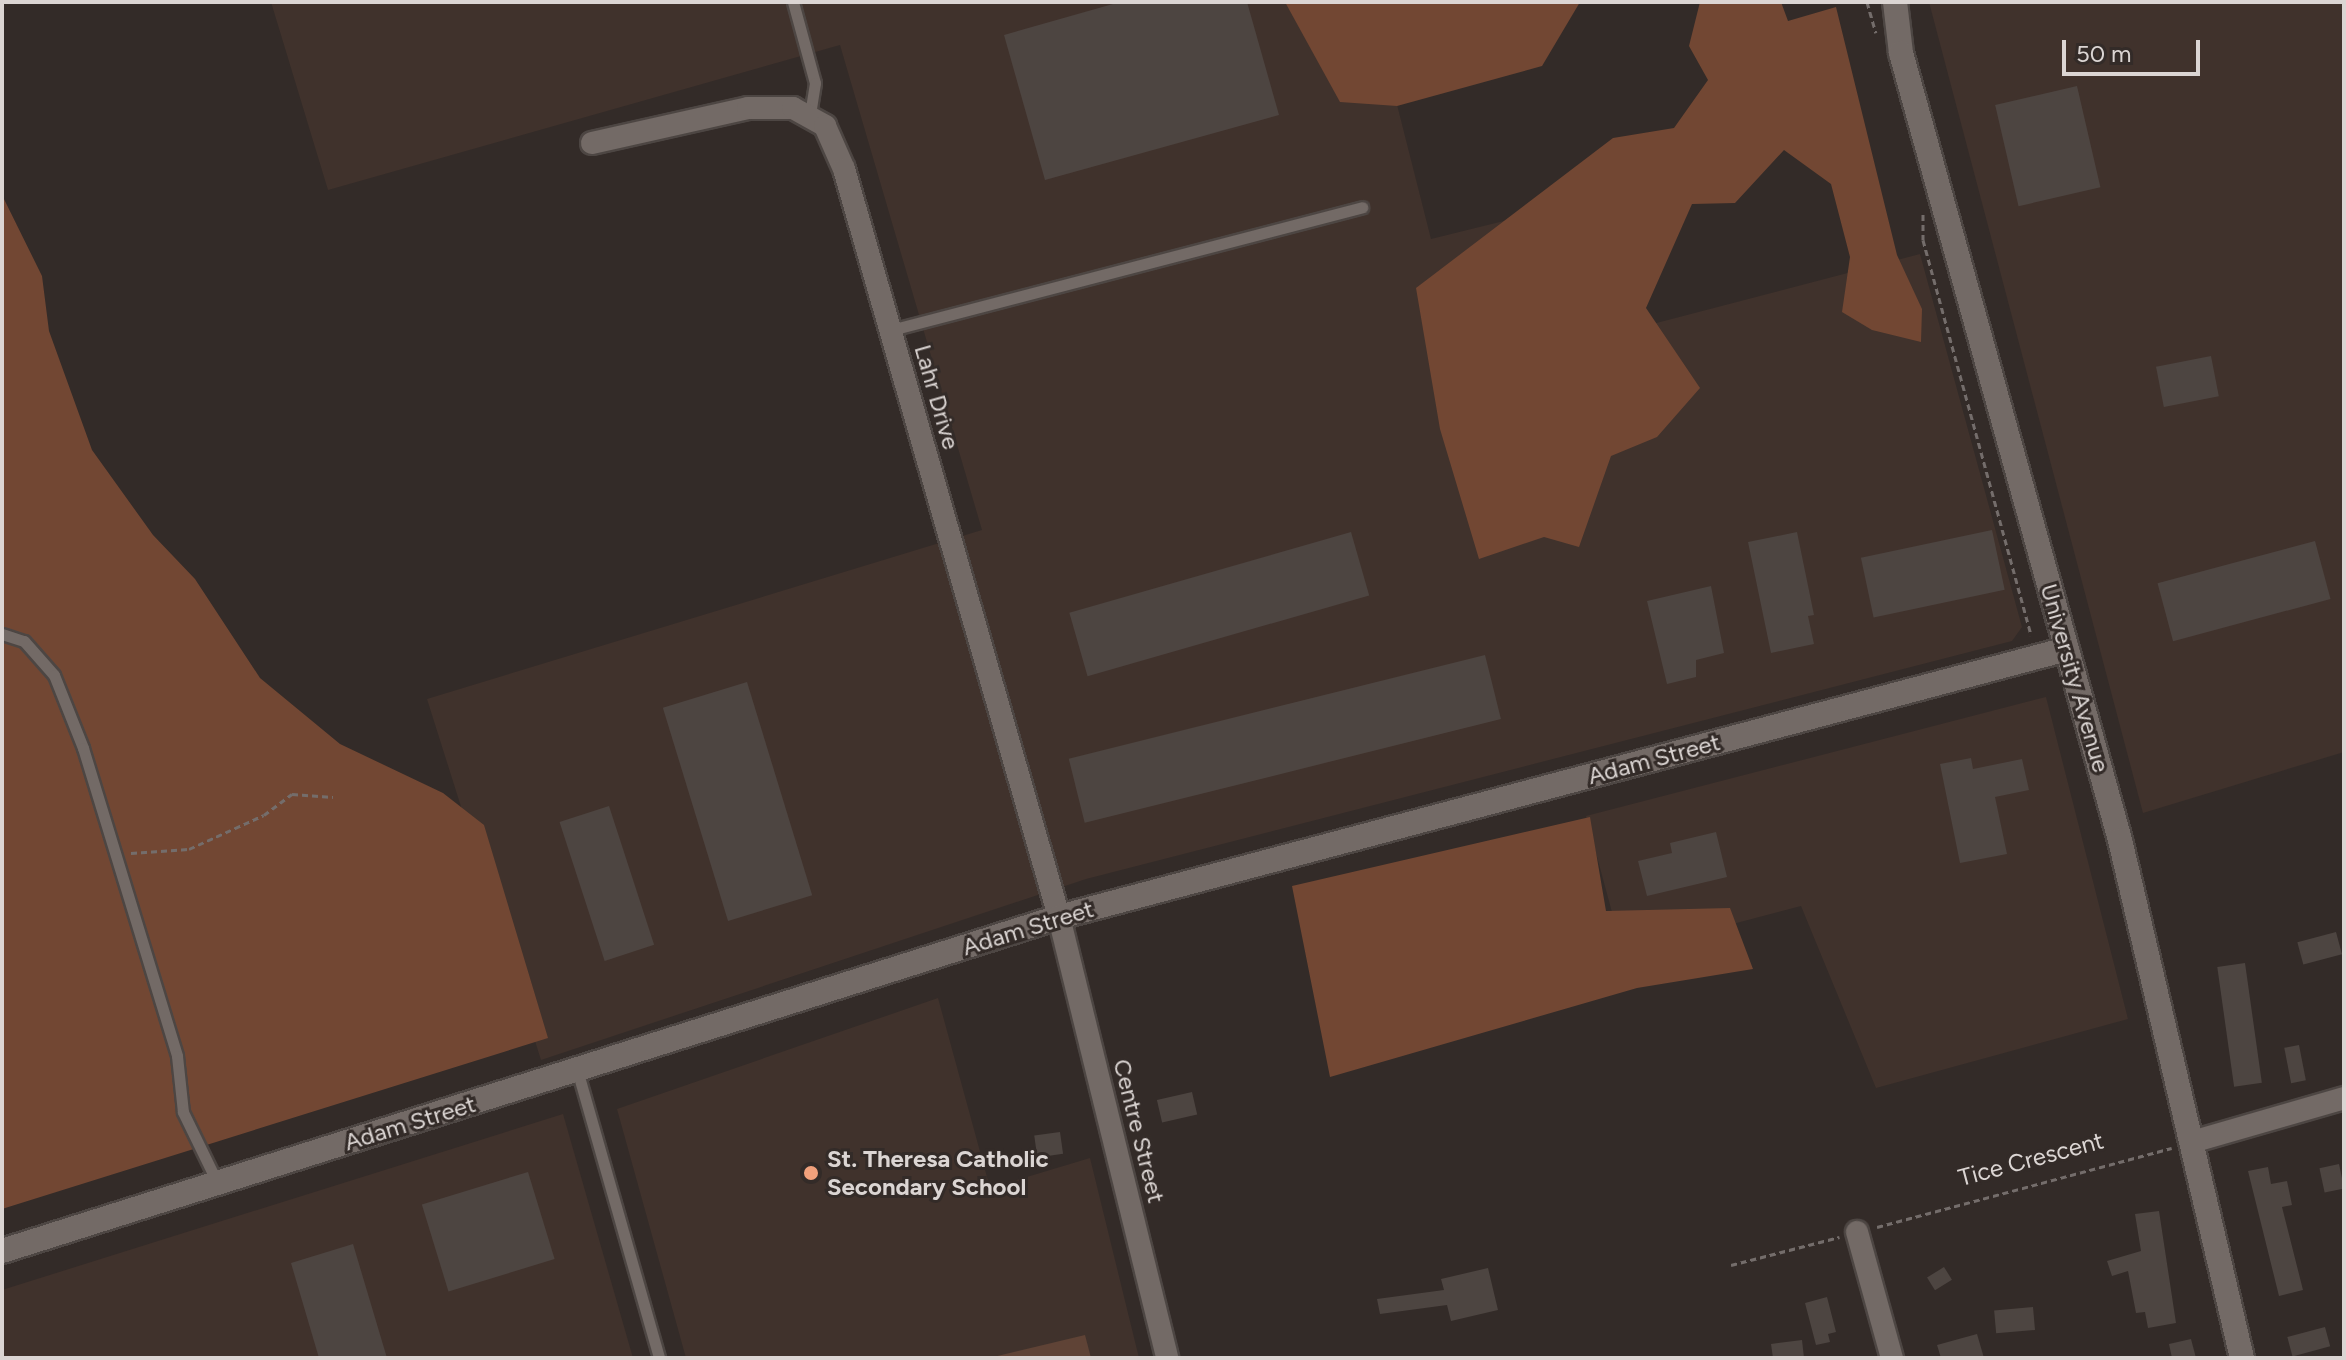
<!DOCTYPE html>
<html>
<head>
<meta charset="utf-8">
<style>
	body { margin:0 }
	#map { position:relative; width:2346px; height:1360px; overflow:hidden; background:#332b28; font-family:Figtree,sans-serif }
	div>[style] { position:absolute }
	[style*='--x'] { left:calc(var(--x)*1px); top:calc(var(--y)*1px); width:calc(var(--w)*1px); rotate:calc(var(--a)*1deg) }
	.built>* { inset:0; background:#40322c }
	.green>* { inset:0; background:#5f4336 }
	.forest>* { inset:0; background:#724733 }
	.building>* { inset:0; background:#4d4541; transform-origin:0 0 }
	.path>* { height:3px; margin-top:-1.5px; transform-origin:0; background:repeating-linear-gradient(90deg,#746d6b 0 6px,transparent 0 10px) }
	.roads { filter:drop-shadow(2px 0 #4d4643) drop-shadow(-2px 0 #4d4643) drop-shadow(0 2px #4d4643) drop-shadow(0 -2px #4d4643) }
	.lane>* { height:11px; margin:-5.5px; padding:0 5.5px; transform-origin:5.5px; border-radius:5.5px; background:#736a66 }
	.street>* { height:22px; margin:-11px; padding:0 11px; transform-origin:11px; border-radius:11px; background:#736a66 }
	.secondary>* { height:24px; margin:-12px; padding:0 12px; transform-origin:12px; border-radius:12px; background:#736a66 }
	.dots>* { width:22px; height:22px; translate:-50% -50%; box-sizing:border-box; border:4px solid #332b28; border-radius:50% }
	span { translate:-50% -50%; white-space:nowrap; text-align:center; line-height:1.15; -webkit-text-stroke:6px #332b28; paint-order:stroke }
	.street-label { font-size:24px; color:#dbd5d3 }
	.poi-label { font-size:24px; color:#dbd5d3; font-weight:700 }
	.left { translate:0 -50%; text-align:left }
	.frame { position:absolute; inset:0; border:4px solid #dbd5d3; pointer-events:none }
	.scale { position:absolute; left:2062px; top:40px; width:138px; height:36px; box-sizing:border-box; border:4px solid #dbd5d3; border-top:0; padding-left:10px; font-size:24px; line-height:28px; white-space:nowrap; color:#dbd5d3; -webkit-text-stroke:6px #332b28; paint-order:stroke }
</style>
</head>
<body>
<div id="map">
	<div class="built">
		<div style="clip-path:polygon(271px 2px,1371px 2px,1431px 239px,1540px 212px,1576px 344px,1920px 254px,2022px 627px,2012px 641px,1086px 879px,541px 1060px,427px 699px,982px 530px,840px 45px,328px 190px)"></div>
		<div style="clip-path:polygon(1929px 2px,2344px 2px,2344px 752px,2143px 813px)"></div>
		<div style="clip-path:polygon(2046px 697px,2128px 1019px,1876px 1088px,1801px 906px,1623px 953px,1586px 816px)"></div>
		<div style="clip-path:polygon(938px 998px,990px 1188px,1090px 1158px,1139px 1358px,686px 1358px,617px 1109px)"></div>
		<div style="clip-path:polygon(563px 1114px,633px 1358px,2px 1358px,2px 1290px)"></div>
	</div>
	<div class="green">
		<div style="clip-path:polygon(1085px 1335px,1091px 1358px,989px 1358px)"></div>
	</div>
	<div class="forest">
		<div style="clip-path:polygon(1285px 2px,1580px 2px,1542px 66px,1397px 106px,1340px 102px)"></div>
		<div style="clip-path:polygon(1700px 2px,1781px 2px,1788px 21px,1836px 7px,1897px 255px,1922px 309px,1921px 342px,1872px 330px,1842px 312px,1850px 257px,1831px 184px,1784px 150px,1735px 203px,1692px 204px,1646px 308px,1700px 388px,1657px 437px,1611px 456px,1579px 547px,1544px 537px,1479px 559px,1440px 429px,1416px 288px,1613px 138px,1674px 128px,1708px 80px,1689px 46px)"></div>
		<div style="clip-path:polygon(2px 195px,42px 276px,49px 331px,92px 450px,153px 535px,195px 579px,260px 678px,340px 744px,443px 793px,484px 825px,548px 1038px,2px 1209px)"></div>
		<div style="clip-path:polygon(1590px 817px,1606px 911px,1730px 908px,1753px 969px,1637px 988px,1330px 1077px,1292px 886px)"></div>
	</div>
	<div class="building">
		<div style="clip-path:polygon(1120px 2px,1247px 2px,1279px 115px,1045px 180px,1004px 35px)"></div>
		<div style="left:2077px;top:86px;width:104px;height:84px;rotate:77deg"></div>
		<div style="left:2211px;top:356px;width:41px;height:56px;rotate:79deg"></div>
		<div style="left:1992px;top:530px;width:61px;height:134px;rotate:78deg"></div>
		<div style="left:1351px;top:532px;width:66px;height:293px;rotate:74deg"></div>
		<div style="clip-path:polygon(1797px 532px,1814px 615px,1808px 616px,1814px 644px,1771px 653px,1748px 542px)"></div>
		<div style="left:2315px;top:541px;width:60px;height:163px;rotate:75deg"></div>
		<div style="clip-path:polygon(1711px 586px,1724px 653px,1696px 660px,1696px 677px,1667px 684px,1647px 601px)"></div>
		<div style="left:1485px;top:655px;width:66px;height:429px;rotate:76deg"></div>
		<div style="left:747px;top:682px;width:223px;height:88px;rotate:73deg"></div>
		<div style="clip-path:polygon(1971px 758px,1973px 769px,2022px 759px,2029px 790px,1995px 797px,2007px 854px,1960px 863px,1940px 764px)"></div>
		<div style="left:609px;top:806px;width:146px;height:52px;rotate:72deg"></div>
		<div style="clip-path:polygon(1716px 832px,1727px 877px,1647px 896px,1638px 861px,1672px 853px,1670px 843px)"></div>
		<div style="left:2336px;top:932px;width:23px;height:40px;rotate:75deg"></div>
		<div style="left:2245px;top:963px;width:121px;height:28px;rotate:82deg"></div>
		<div style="left:2299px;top:1045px;width:36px;height:15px;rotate:79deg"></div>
		<div style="left:1192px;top:1092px;width:23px;height:36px;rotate:77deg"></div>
		<div style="left:1060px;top:1132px;width:22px;height:26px;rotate:82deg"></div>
		<div style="left:2339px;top:1164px;width:25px;height:20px;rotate:78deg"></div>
		<div style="clip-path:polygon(2268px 1167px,2271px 1184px,2287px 1181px,2292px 1205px,2282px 1207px,2303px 1290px,2279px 1296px,2248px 1171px)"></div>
		<div style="left:528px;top:1172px;width:91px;height:111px;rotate:73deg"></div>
		<div style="clip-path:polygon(2159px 1211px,2176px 1323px,2148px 1328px,2145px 1312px,2136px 1313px,2128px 1271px,2112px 1276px,2107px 1261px,2141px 1251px,2135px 1214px)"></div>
		<div style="clip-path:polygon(353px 1244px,387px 1358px,319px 1358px,291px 1263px)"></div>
		<div style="left:1944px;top:1267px;width:15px;height:20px;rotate:58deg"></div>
		<div style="clip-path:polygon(1488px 1268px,1498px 1310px,1451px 1321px,1447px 1305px,1380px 1314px,1377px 1299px,1444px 1290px,1441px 1279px)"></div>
		<div style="clip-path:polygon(1827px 1297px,1836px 1332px,1828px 1334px,1830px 1342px,1816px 1345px,1805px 1303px)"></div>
		<div style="left:2033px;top:1307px;width:23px;height:39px;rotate:85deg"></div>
		<div style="left:2325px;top:1327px;width:20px;height:39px;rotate:75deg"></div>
		<div style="clip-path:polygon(1977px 1334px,1984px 1358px,1941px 1358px,1937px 1345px)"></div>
		<div style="clip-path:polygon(2191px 1339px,2196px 1358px,2172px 1358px,2169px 1344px)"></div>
		<div style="clip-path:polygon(1802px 1340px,1804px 1358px,1773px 1358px,1771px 1344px)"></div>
	</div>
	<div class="path">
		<div style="--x:1867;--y:2;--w:32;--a:74"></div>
		<div style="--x:1923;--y:214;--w:26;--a:90"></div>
		<div style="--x:1923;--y:240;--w:410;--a:74.7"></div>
		<div style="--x:131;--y:853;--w:58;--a:-3.9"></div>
		<div style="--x:189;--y:849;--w:82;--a:-24.4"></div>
		<div style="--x:264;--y:815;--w:35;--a:-37"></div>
		<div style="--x:292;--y:794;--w:41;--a:4.2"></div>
		<div style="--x:1877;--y:1227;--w:305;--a:-15"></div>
		<div style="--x:1731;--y:1265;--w:112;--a:-14.5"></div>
	</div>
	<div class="roads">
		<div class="lane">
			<div style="--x:793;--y:2;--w:84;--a:74.8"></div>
			<div style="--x:815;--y:83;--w:30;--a:99"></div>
			<div style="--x:891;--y:330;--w:487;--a:-14.6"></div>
			<div style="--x:2;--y:634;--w:23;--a:18"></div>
			<div style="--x:24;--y:641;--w:45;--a:48.6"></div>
			<div style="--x:54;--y:675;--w:79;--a:68.3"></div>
			<div style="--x:83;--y:748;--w:322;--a:73"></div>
			<div style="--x:177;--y:1056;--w:56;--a:83.9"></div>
			<div style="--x:183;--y:1112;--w:78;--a:64.1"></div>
			<div style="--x:578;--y:1073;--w:296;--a:74.1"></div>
		</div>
		<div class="street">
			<div style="--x:592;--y:143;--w:160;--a:-12.6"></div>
			<div style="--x:748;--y:108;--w:45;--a:0"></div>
			<div style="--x:793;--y:108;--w:37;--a:29"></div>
			<div style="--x:825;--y:126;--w:47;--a:66.2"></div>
			<div style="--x:844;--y:169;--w:778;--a:73.96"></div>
			<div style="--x:1059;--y:917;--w:454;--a:76.2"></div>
			<div style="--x:2192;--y:1142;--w:158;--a:-16.1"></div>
			<div style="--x:1857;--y:1232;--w:131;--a:74.5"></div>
		</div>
		<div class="secondary">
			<div style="--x:1895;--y:2;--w:51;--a:83.3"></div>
			<div style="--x:1901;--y:53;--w:817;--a:74.45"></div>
			<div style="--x:2120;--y:840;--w:532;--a:76.75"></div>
			<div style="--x:2;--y:1251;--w:1109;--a:-17.54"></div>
			<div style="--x:1059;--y:917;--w:1043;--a:-14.89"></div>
		</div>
	</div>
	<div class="dots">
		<div style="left:811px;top:1173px;background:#f1a17c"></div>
	</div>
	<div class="street-label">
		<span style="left:937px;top:397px;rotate:74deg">Lahr Drive</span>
		<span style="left:2075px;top:678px;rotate:74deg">University Avenue</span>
		<span style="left:1654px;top:759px;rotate:-15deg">Adam Street</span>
		<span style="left:1028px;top:928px;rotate:-17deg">Adam Street</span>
		<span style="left:410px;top:1123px;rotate:-17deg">Adam Street</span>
		<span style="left:1139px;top:1131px;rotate:76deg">Centre Street</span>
		<span style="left:2031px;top:1159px;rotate:-15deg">Tice Crescent</span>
	</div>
	<div class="poi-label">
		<span class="left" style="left:827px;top:1173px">St. Theresa Catholic<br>Secondary School</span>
	</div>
	<div class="frame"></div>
	<div class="scale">50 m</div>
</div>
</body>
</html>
